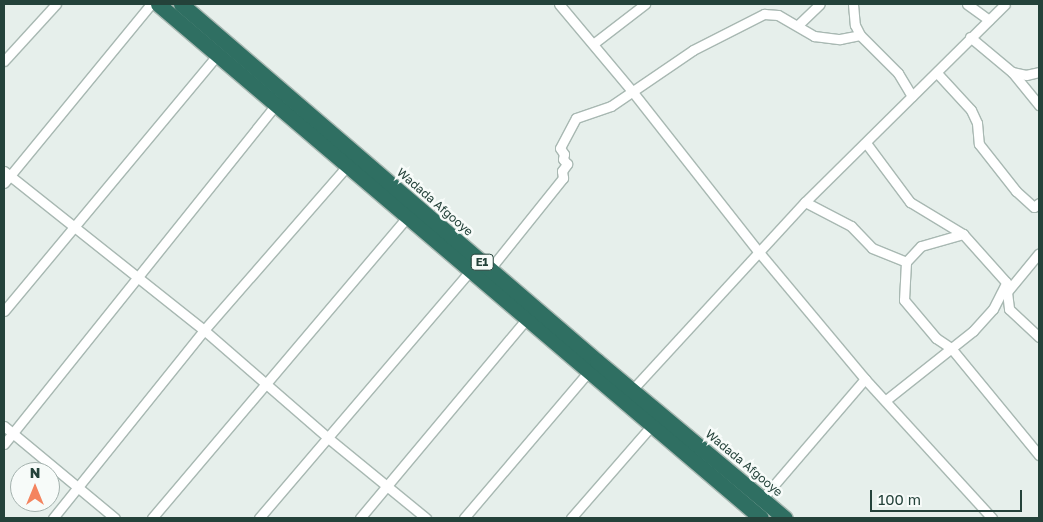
<!DOCTYPE html>
<html>
<head>
<meta charset="utf-8">
<style>
	body { margin:0 }
	#map { position:relative; width:1043px; height:522px; overflow:hidden; background:#e6efeb; font-family:"Golos Text",sans-serif }
	div>[style] { position:absolute }
	[style*='--x'] { left:calc(var(--x)*1px); top:calc(var(--y)*1px); width:calc(var(--w)*1px); rotate:calc(var(--a)*1deg) }
	.roads { filter:drop-shadow(1px 0 #a8b8b2) drop-shadow(-1px 0 #a8b8b2) drop-shadow(0 1px #a8b8b2) drop-shadow(0 -1px #a8b8b2) }
	.street>* { height:9px; margin:-4.5px; padding:0 4.5px; transform-origin:4.5px; border-radius:4.5px; background:#fff }
	.highway>* { height:15px; margin:-7.5px; padding:0 7.5px; transform-origin:7.5px; border-radius:7.5px; background:#2f6f62 }
	span { translate:-50% -50%; white-space:nowrap; text-align:center; line-height:1.15; -webkit-text-stroke:5px #f7fbf9; paint-order:stroke }
	.shield-label span { padding:1px 4px; background:#f7fbf9; border:1px solid; border-radius:4px; -webkit-text-stroke-width:0 }
	.shield-label { font-size:11px; color:#24423a; font-weight:700 }
	.street-label { font-size:12px; color:#24423a }
	.frame { position:absolute; inset:0; border:5px solid #24423a; pointer-events:none }
	.north { position:absolute; left:10px; top:462px; width:50px; height:50px; box-sizing:border-box; background:#f7fbf9; border:1px solid #a3b1ad; border-radius:50%; rotate:0deg; font-size:14px; font-weight:700; line-height:20px; text-align:center; color:#24423a }
	.north::after { content:''; display:block; margin:auto; width:18px; height:22px; background:#f4845f; clip-path:polygon(50% 0,100% 100%,50% 72%,0 100%) }
	.scale { position:absolute; left:870px; top:490px; width:152px; height:22px; box-sizing:border-box; border:2px solid #24423a; border-top:0; padding-left:6px; font-size:15px; line-height:18px; white-space:nowrap; color:#24423a; -webkit-text-stroke:4px #f7fbf9; paint-order:stroke }
</style>
</head>
<body>
<div id="map">
	<div class="roads">
		<div class="street">
			<div style="--x:559;--y:4;--w:114;--a:50"></div>
			<div style="--x:632;--y:91;--w:204;--a:51.8"></div>
			<div style="--x:758;--y:251;--w:167;--a:50.1"></div>
			<div style="--x:865;--y:379;--w:188;--a:47.6"></div>
			<div style="--x:853;--y:4;--w:21;--a:85"></div>
			<div style="--x:855;--y:25;--w:11;--a:63"></div>
			<div style="--x:860;--y:35;--w:54;--a:45"></div>
			<div style="--x:898;--y:73;--w:27;--a:59"></div>
			<div style="--x:967;--y:4;--w:27;--a:36"></div>
			<div style="--x:798;--y:25;--w:30;--a:-44"></div>
			<div style="--x:970;--y:37;--w:55;--a:39.8"></div>
			<div style="--x:1012;--y:72;--w:14;--a:12"></div>
			<div style="--x:1026;--y:75;--w:13;--a:-13"></div>
			<div style="--x:593;--y:44;--w:66;--a:-37.6"></div>
			<div style="--x:4;--y:61;--w:77;--a:-47.6"></div>
			<div style="--x:1012;--y:72;--w:43;--a:50.7"></div>
			<div style="--x:937;--y:73;--w:50;--a:47.4"></div>
			<div style="--x:971;--y:110;--w:14;--a:65"></div>
			<div style="--x:977;--y:123;--w:21;--a:85"></div>
			<div style="--x:979;--y:144;--w:60;--a:51.8"></div>
			<div style="--x:1016;--y:191;--w:24;--a:42"></div>
			<div style="--x:1034;--y:207;--w:6;--a:-39"></div>
			<div style="--x:866;--y:143;--w:74;--a:53.3"></div>
			<div style="--x:910;--y:202;--w:62;--a:31.1"></div>
			<div style="--x:4;--y:171;--w:256;--a:38.5"></div>
			<div style="--x:204;--y:330;--w:163;--a:41"></div>
			<div style="--x:327;--y:437;--w:128;--a:39.3"></div>
			<div style="--x:4;--y:183;--w:232;--a:-50.6"></div>
			<div style="--x:805;--y:202;--w:52;--a:27.6"></div>
			<div style="--x:851;--y:226;--w:30;--a:46"></div>
			<div style="--x:872;--y:248;--w:37;--a:22"></div>
			<div style="--x:906;--y:262;--w:22;--a:-47"></div>
			<div style="--x:921;--y:246;--w:44;--a:-15.9"></div>
			<div style="--x:963;--y:234;--w:64;--a:48.1"></div>
			<div style="--x:1006;--y:282;--w:10;--a:84"></div>
			<div style="--x:1007;--y:292;--w:50;--a:-50.6"></div>
			<div style="--x:906;--y:262;--w:38;--a:93"></div>
			<div style="--x:904;--y:300;--w:50;--a:49.9"></div>
			<div style="--x:936;--y:338;--w:18;--a:34"></div>
			<div style="--x:951;--y:348;--w:139;--a:50.6"></div>
			<div style="--x:490;--y:269;--w:117;--a:-51.3"></div>
			<div style="--x:563;--y:178;--w:7;--a:-98"></div>
			<div style="--x:562;--y:171;--w:9;--a:-54"></div>
			<div style="--x:567;--y:164;--w:6;--a:-129"></div>
			<div style="--x:563;--y:159;--w:5;--a:-79"></div>
			<div style="--x:564;--y:154;--w:7;--a:-124"></div>
			<div style="--x:560;--y:148;--w:34;--a:-62"></div>
			<div style="--x:576;--y:118;--w:37;--a:-19"></div>
			<div style="--x:611;--y:106;--w:99;--a:-34.3"></div>
			<div style="--x:693;--y:50;--w:80;--a:-26.9"></div>
			<div style="--x:764;--y:14;--w:14;--a:4"></div>
			<div style="--x:778;--y:15;--w:42;--a:30.3"></div>
			<div style="--x:814;--y:36;--w:26;--a:7"></div>
			<div style="--x:840;--y:39;--w:20;--a:-11"></div>
			<div style="--x:1007;--y:292;--w:17;--a:83"></div>
			<div style="--x:1009;--y:309;--w:41;--a:43"></div>
			<div style="--x:4;--y:311;--w:333;--a:-50.2"></div>
			<div style="--x:632;--y:390;--w:255;--a:-47.4"></div>
			<div style="--x:805;--y:202;--w:281;--a:-44.7"></div>
			<div style="--x:886;--y:400;--w:111;--a:-38.4"></div>
			<div style="--x:973;--y:331;--w:30;--a:-48"></div>
			<div style="--x:993;--y:309;--w:29;--a:-63"></div>
			<div style="--x:4;--y:426;--w:144;--a:39.7"></div>
			<div style="--x:4;--y:444;--w:435;--a:-51.3"></div>
			<div style="--x:762;--y:499;--w:158;--a:-49.4"></div>
			<div style="--x:53;--y:518;--w:241;--a:-51.2"></div>
			<div style="--x:204;--y:330;--w:219;--a:-48.9"></div>
			<div style="--x:152;--y:518;--w:393;--a:-49.7"></div>
			<div style="--x:259;--y:518;--w:325;--a:-49.5"></div>
			<div style="--x:360;--y:518;--w:261;--a:-50.1"></div>
			<div style="--x:464;--y:518;--w:194;--a:-49.6"></div>
			<div style="--x:571;--y:518;--w:125;--a:-48.9"></div>
		</div>
		<div class="highway">
			<div style="--x:158;--y:4;--w:792;--a:40.44"></div>
			<div style="--x:181;--y:4;--w:548;--a:40.64"></div>
			<div style="--x:597;--y:361;--w:245;--a:39.9"></div>
		</div>
	</div>
	<div class="shield-label">
		<span style="left:482px;top:262px">E1</span>
	</div>
	<div class="street-label">
		<span style="left:435px;top:202px;rotate:41deg">Wadada Afgooye</span>
		<span style="left:744px;top:463px;rotate:40deg">Wadada Afgooye</span>
	</div>
	<div class="frame"></div>
	<div class="north">N</div>
	<div class="scale">100 m</div>
</div>
</body>
</html>
